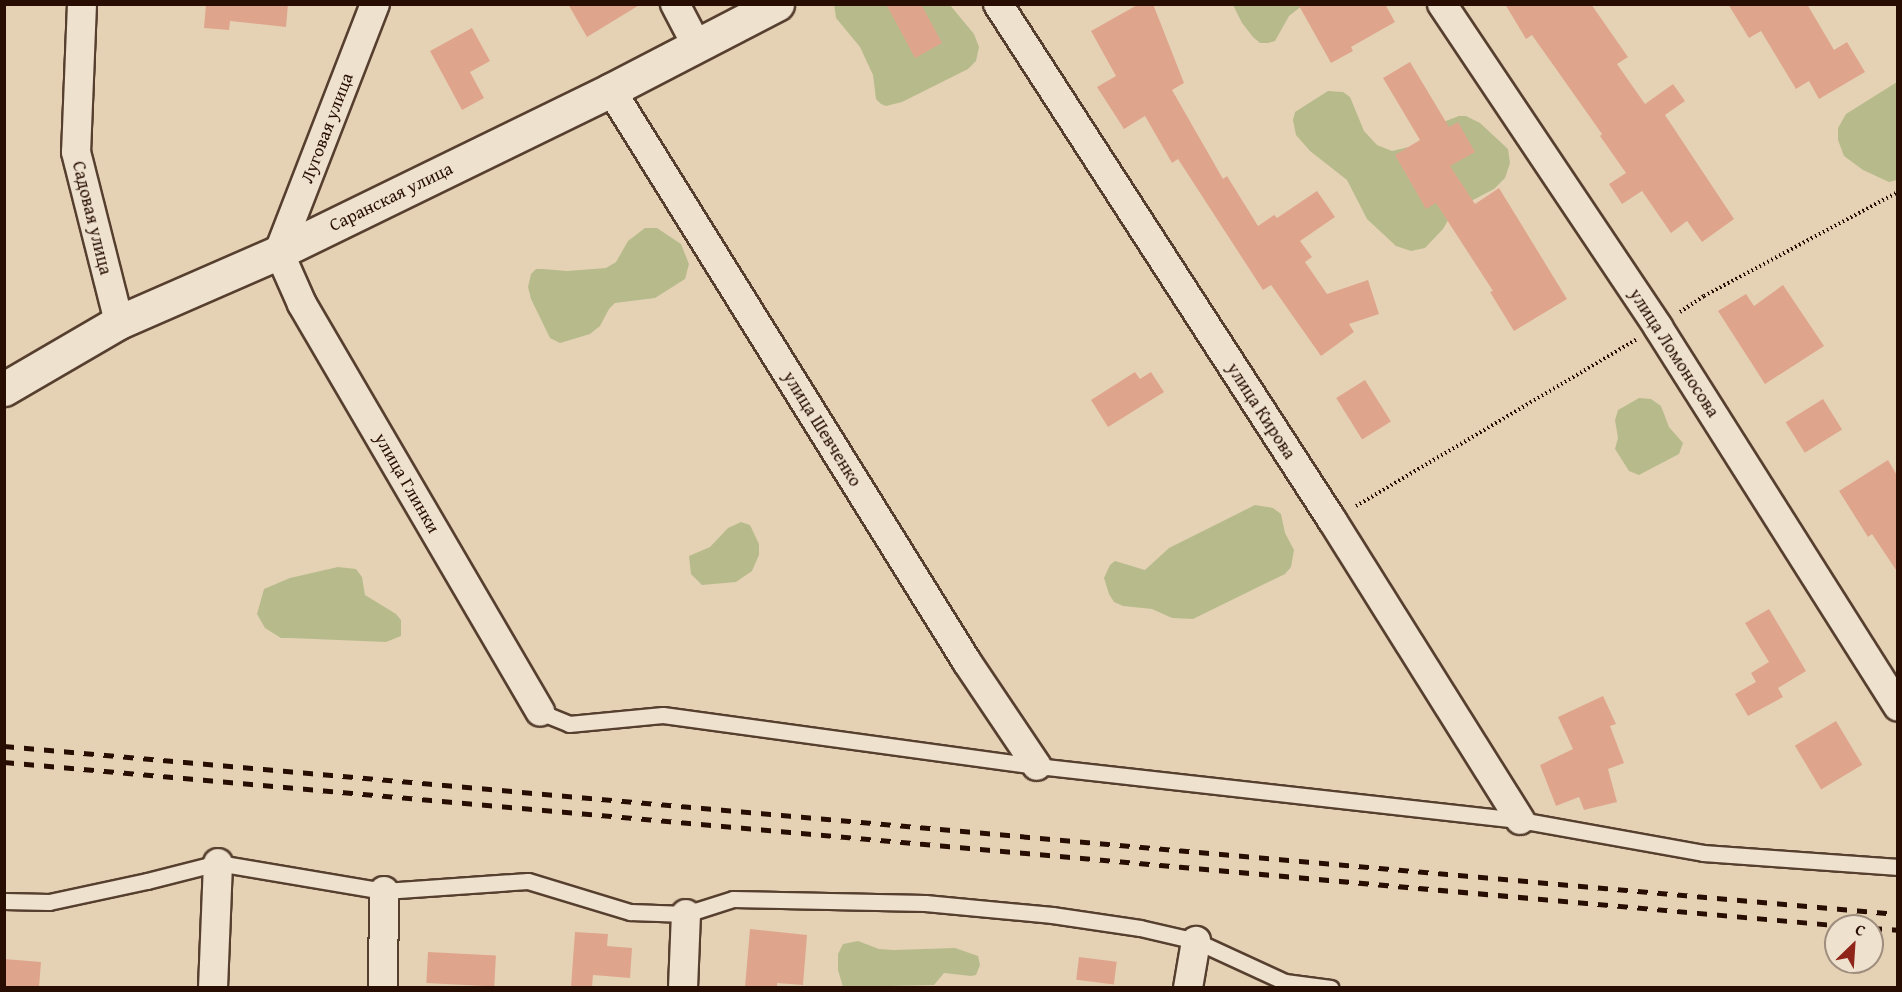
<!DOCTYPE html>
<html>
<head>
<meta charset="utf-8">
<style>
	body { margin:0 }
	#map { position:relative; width:1902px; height:992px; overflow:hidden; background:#e5d2b5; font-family:"Gentium Book Plus",serif }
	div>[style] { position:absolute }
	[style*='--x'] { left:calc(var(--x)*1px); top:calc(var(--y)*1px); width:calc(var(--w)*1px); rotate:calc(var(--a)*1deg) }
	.green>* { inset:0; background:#b7bb8b }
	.building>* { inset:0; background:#dfa58c; transform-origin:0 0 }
	.path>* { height:4px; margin-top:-2px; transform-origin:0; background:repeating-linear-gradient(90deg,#280e02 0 1.5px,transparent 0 4.5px) }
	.roads { filter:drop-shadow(2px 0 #573f2f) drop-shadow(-2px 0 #573f2f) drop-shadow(0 2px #573f2f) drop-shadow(0 -2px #573f2f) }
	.service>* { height:15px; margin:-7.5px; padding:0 7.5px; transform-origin:7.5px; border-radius:7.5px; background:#eee2cf }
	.minor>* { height:28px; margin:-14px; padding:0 14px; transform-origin:14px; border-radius:14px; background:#eee2cf }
	.tertiary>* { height:33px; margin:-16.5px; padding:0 16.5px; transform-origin:16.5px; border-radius:16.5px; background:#eee2cf }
	.rail>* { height:4.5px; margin-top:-2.25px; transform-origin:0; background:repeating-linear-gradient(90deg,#280e02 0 10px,transparent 0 20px) }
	span { translate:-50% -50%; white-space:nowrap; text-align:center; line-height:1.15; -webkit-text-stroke:4.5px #eee2cf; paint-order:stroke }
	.street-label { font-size:18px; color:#280e02 }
	.frame { position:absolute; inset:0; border:6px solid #280e02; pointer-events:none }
	.north { position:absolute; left:1824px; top:914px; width:60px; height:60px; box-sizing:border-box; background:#eee2cf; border:2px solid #9f8d7d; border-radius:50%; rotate:25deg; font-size:16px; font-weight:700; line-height:24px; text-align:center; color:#280e02 }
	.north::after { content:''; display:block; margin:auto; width:21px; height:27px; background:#8f2418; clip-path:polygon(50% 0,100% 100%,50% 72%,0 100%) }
</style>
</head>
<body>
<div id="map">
	<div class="green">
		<div style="clip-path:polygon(834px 4px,950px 5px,974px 34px,979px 47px,976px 61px,968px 69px,902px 102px,886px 106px,881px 104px,876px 99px,873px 75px,860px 47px,836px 18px)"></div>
		<div style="clip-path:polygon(1233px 5px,1303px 5px,1289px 16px,1275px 41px,1268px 43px,1260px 43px,1253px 37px,1242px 23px)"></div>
		<div style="clip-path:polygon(1897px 82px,1897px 180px,1889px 182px,1863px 170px,1844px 156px,1838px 140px,1838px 128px,1846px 114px)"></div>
		<div style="clip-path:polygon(1328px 91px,1343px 92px,1350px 97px,1364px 131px,1377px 145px,1392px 151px,1413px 146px,1443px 122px,1459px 116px,1466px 116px,1480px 123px,1508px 149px,1510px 163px,1505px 178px,1494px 189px,1454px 210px,1443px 229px,1425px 248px,1411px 251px,1396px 246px,1367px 219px,1347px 180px,1310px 151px,1296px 135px,1293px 120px,1295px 112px)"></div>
		<div style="clip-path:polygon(645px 228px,657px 228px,681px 244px,689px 264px,685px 279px,655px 298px,615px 303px,609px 309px,600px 326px,590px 334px,560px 343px,550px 338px,531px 299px,528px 287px,531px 274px,536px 269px,543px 269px,567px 271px,606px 268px,616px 262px,628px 241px)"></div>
		<div style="clip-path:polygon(1639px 398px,1651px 399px,1661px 406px,1669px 427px,1683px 443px,1679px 454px,1639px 475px,1629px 471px,1615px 449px,1618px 438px,1615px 420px,1618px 410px)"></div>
		<div style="clip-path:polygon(1255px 505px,1273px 508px,1281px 514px,1285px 533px,1294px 550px,1291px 567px,1285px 574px,1193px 619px,1172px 618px,1152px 609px,1123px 606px,1114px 602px,1109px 594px,1104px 578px,1110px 565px,1115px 561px,1145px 570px,1169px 548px)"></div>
		<div style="clip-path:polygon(741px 522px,750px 525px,759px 544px,759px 555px,752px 571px,736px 582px,702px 585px,691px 574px,689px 556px,710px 547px,728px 528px)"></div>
		<div style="clip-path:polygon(338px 567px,356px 569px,362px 577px,365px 595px,396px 614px,401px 620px,401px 636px,386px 642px,290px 638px,281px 638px,265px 628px,257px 614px,264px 589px,290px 578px)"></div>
		<div style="clip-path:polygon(858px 941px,879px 949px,894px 950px,955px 948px,978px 956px,980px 965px,976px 975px,971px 976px,944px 973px,934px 985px,843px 987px,838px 970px,838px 954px,843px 944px)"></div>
	</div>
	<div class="building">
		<div style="clip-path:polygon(206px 4px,288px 4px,286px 27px,230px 21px,229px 30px,204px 28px)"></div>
		<div style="clip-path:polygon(568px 4px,641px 4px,587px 37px)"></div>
		<div style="clip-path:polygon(886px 4px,921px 4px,942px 43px,915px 58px)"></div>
		<div style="clip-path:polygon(1139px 4px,1153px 4px,1184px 83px,1172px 90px,1223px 179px,1227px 176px,1258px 226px,1274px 215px,1277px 218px,1317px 191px,1335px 217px,1300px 241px,1312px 257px,1305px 262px,1327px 294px,1368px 280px,1379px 314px,1349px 324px,1354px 332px,1321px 356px,1271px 285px,1263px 290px,1178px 159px,1172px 163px,1145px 116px,1124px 129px,1097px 87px,1116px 76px,1091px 31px)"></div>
		<div style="clip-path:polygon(1298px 4px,1385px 4px,1395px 22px,1351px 47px,1353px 51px,1331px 63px)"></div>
		<div style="clip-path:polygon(1505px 4px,1591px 4px,1628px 57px,1617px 64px,1645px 104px,1673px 84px,1685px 101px,1665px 115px,1734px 219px,1702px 242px,1687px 221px,1671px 233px,1642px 191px,1622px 204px,1609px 184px,1626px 173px,1600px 136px,1602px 134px,1532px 35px,1526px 39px)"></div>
		<div style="clip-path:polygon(1728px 4px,1807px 4px,1834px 50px,1847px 42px,1865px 72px,1819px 99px,1809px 81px,1796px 89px,1761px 31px,1749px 38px)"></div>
		<div style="clip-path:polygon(472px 28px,490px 61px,470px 72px,484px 98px,462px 110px,430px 51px)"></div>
		<div style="clip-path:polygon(1410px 62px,1449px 127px,1458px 122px,1475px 152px,1450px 166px,1475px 204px,1499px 188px,1567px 299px,1514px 331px,1490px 292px,1493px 291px,1436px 203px,1426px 209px,1395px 155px,1420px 140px,1383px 78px)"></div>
		<div style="clip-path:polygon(1783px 285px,1824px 346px,1765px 384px,1718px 311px,1746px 294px,1754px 306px)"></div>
		<div style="clip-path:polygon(1135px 372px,1140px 379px,1151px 372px,1164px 392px,1108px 427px,1091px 400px)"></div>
		<div style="left:1365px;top:380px;width:49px;height:34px;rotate:58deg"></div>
		<div style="left:1823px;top:399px;width:36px;height:44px;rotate:58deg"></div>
		<div style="clip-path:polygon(1888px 460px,1898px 477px,1898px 573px,1872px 534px,1868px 537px,1839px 491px)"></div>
		<div style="clip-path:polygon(1769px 609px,1806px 671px,1778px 688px,1783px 697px,1748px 716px,1735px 694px,1756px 682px,1751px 673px,1769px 662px,1745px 623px)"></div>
		<div style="clip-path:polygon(1603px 696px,1616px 724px,1610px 726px,1624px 763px,1608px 769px,1617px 802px,1584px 810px,1579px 797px,1556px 806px,1540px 765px,1573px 749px,1558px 717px)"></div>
		<div style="left:1836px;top:721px;width:51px;height:48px;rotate:59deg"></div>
		<div style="clip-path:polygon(750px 929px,807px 935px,803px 985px,777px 983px,777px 987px,745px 987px)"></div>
		<div style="clip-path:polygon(575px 932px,608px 934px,607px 946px,632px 948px,630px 978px,593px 975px,592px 987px,571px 987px)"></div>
		<div style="left:428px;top:952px;width:68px;height:31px;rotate:3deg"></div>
		<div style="left:1079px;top:957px;width:38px;height:23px;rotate:7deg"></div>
		<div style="clip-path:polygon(4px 959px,41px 962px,39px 987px,4px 987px)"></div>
	</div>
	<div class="path">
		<div style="--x:1680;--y:312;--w:29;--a:-34"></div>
		<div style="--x:1704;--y:296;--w:220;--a:-28.2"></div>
		<div style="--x:1356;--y:506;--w:326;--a:-30.7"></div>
	</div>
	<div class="roads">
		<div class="service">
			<div style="--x:540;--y:712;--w:31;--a:22"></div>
			<div style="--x:569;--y:724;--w:94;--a:-5.5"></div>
			<div style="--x:663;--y:715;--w:377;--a:7.8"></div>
			<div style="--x:1037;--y:766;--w:486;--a:6.4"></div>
			<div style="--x:1520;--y:820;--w:186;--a:10.2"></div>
			<div style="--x:1703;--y:853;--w:196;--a:4.1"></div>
			<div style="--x:4;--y:901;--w:45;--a:1.3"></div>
			<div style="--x:49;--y:902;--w:100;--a:-12.1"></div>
			<div style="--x:147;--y:881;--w:73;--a:-14.2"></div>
			<div style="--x:218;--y:863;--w:168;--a:9.6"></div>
			<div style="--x:384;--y:891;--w:144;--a:-4"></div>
			<div style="--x:528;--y:881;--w:107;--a:16.9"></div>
			<div style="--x:630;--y:912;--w:56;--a:2"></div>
			<div style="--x:686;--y:914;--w:49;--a:-17.7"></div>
			<div style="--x:733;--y:899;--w:192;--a:1.2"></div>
			<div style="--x:925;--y:903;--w:128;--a:5.4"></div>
			<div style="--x:1052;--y:915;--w:89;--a:8.4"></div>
			<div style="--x:1140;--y:928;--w:57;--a:13.1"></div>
			<div style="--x:1196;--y:941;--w:98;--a:24.7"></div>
			<div style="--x:1285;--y:982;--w:46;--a:7.4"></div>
		</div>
		<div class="minor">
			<div style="--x:82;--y:4;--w:148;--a:92.3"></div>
			<div style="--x:76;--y:152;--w:175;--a:75.8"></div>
			<div style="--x:375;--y:4;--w:266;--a:111.2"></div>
			<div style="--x:279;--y:252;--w:57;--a:66.1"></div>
			<div style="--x:302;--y:304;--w:472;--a:59.7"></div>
			<div style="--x:675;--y:4;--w:47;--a:62.4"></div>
			<div style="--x:998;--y:4;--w:615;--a:57.09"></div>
			<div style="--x:1332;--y:520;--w:354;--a:57.9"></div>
			<div style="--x:1442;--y:4;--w:389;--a:56.2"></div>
			<div style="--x:1658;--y:327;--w:449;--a:57.7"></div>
			<div style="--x:611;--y:90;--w:674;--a:58.1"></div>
			<div style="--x:967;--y:662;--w:125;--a:56.1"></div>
			<div style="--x:213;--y:988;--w:125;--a:-87.7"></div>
			<div style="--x:383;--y:988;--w:97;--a:-89.4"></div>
			<div style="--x:683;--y:988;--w:74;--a:-87.7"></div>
			<div style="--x:1188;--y:988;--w:48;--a:-80.3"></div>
		</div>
		<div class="tertiary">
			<div style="--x:4;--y:389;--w:133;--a:-30.2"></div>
			<div style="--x:119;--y:322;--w:175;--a:-23.6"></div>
			<div style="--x:279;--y:252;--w:369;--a:-26"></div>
			<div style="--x:611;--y:90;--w:187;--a:-27.4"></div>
		</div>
	</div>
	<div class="rail">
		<div style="--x:4;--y:746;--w:1901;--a:5.07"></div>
		<div style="--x:4;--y:762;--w:1850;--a:5.09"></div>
		<div style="--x:1872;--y:928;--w:26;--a:4"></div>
	</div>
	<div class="street-label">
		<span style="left:327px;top:128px;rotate:-69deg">Луговая улица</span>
		<span style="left:391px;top:197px;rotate:-26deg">Саранская улица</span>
		<span style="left:92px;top:218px;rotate:76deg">Садовая улица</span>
		<span style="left:1674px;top:353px;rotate:57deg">улица Ломоносова</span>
		<span style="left:1261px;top:411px;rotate:57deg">улица Кирова</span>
		<span style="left:822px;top:429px;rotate:58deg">улица Шевченко</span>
		<span style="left:407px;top:483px;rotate:60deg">улица Глинки</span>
	</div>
	<div class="frame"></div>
	<div class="north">С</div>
</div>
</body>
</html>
